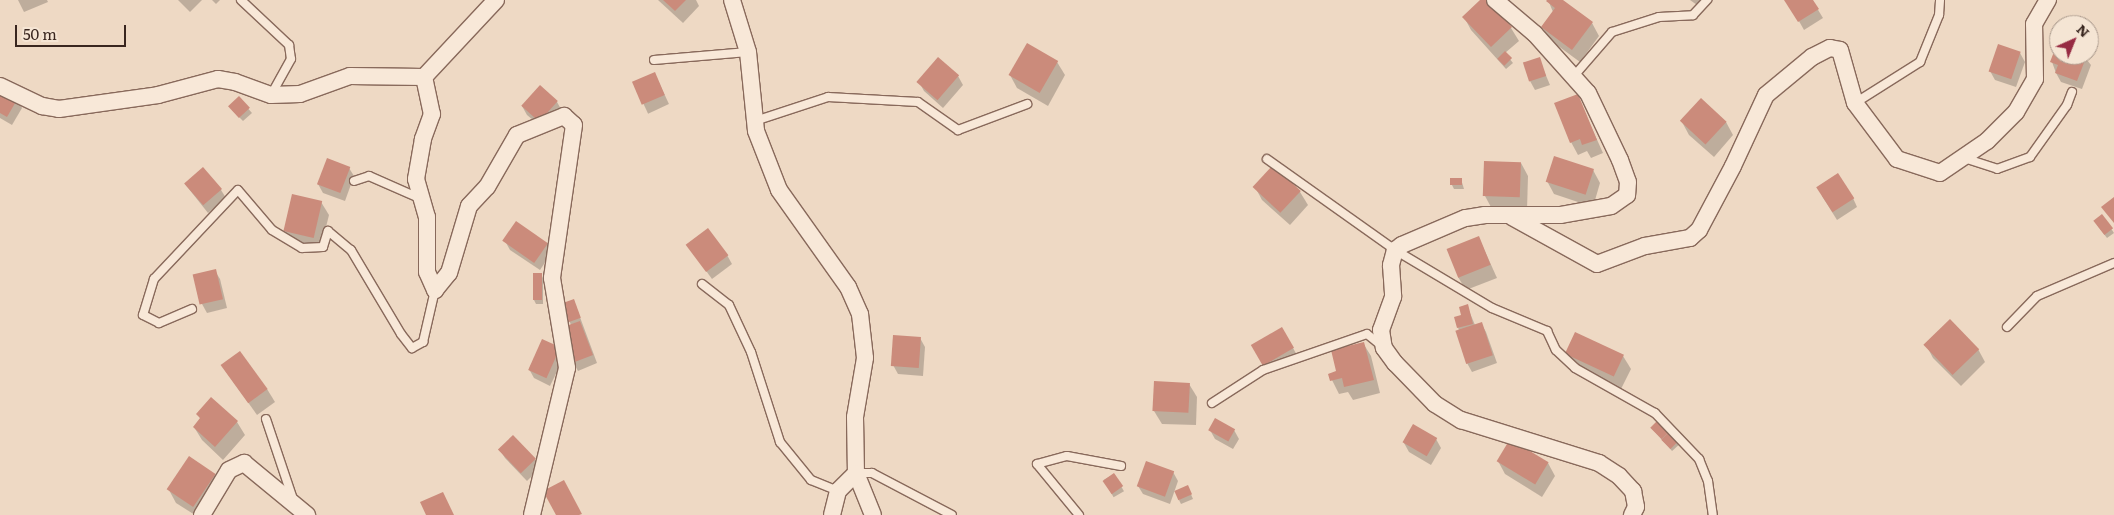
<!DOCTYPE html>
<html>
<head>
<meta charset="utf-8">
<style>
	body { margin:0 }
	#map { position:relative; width:2114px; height:515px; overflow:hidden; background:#eed9c4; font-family:Literata,serif }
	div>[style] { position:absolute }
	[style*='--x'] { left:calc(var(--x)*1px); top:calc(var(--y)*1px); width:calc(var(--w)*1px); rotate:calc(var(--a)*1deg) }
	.shadow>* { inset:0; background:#0003; transform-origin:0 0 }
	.building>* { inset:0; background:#cb8b7b; transform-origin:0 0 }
	.roads { filter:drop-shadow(1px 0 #88695b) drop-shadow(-1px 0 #88695b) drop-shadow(0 1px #88695b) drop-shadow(0 -1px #88695b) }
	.lane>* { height:8px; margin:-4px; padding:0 4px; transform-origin:4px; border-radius:4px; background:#f8e8d8 }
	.street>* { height:16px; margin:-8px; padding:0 8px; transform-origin:8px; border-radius:8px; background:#f8e8d8 }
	span { translate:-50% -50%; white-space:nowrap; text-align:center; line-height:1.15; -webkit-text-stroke:4.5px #f5e5d4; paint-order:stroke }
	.north { position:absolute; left:2049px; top:15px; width:50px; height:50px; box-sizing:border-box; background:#f5e5d4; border:1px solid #aa998c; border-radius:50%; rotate:44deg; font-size:14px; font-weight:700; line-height:20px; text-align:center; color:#39261f }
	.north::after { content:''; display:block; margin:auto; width:18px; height:22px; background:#972b43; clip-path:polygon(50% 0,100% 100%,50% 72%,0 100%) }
	.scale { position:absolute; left:15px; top:25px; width:111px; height:22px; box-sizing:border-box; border:2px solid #39261f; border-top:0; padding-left:6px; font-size:15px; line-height:18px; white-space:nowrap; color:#39261f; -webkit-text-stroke:4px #f5e5d4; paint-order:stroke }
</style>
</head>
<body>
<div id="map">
	<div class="shadow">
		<div style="clip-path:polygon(18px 0,47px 0,48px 2px,24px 12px)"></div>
		<div style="clip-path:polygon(178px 0,202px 0,190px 12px)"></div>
		<div style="clip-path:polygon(212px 0,220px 0,216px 4px)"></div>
		<div style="clip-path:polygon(658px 0,696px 0,699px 6px,683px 23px)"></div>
		<div style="clip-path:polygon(1482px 0,1485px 0,1511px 28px,1519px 41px,1505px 53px,1513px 63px,1506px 69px,1471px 30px,1464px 17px)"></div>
		<div style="clip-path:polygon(1548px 0,1561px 0,1592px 23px,1599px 36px,1580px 62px,1550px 40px,1542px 27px,1553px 12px)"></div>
		<div style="clip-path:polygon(1690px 0,1701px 0,1697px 5px)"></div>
		<div style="clip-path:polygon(1787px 0,1812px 0,1823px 18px,1804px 30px)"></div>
		<div style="clip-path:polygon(2059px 46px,2059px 55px,2083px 55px,2091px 65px,2082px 89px,2061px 82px,2056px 73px,2052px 62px)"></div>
		<div style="clip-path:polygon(2020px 53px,2025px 62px,2016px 87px,1995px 80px,1990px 71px)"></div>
		<div style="clip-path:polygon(939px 59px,958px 76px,963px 85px,943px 108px,924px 91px,919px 82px)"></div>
		<div style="clip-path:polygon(1539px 59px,1550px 85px,1535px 90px,1530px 81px)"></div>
		<div style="clip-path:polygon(1057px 62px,1065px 75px,1048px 106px,1017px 88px,1010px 75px)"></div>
		<div style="left:655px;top:74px;width:33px;height:23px;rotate:65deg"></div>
		<div style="clip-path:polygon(540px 87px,557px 102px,562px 111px,545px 130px,527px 115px,522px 106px)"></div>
		<div style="clip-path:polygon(0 90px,17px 99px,22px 108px,12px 125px,0 118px)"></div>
		<div style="clip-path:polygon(1577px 95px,1603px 153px,1591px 158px,1587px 151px,1578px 155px,1571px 142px)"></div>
		<div style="clip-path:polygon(239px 98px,252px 113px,243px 121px,232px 110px)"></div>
		<div style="clip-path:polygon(1682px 122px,1726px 122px,1733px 135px,1714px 157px,1689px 135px)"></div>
		<div style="clip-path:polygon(1521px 163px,1528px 176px,1527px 210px,1492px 209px,1485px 196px)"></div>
		<div style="clip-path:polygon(1273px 167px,1300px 192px,1308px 205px,1290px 225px,1262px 200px,1255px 187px)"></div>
		<div style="clip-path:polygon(349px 168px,354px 176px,345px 201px,323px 193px,318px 184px)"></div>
		<div style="clip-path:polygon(1593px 170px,1600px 183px,1593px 207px,1554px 194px,1547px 181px)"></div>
		<div style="clip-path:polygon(1461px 179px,1464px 189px,1454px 189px,1452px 185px)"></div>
		<div style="clip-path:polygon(185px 184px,221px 190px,226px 198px,208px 213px)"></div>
		<div style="clip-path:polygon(1822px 196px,1853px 198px,1857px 207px,1837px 220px)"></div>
		<div style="clip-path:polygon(321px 202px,329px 215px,320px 251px,293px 244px,285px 231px)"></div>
		<div style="clip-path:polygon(2102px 215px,2114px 233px,2107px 238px,2097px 225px)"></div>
		<div style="clip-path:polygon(1479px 238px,1497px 278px,1466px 290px,1458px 277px)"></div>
		<div style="clip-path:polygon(505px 241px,547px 244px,552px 252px,540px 270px,510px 250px)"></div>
		<div style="clip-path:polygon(693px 253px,727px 255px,732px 264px,712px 279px)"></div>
		<div style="clip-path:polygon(215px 271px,220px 279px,227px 308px,207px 313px,202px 304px,195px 275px)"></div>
		<div style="clip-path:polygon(534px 274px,541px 274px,543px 278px,543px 304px,536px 304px,534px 300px)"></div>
		<div style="clip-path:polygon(574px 301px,597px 363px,578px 371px,573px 362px,571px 325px,563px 305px)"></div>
		<div style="clip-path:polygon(1467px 306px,1475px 325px,1481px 323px,1486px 332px,1497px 363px,1472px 372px,1467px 363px,1458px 327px)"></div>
		<div style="left:1282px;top:329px;width:32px;height:34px;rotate:60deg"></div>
		<div style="clip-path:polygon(920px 338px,925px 347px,923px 376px,898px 374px,893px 365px)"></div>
		<div style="clip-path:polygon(543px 340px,564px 357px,550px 386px,534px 378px,529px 369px)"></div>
		<div style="clip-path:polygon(1363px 343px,1371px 356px,1380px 393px,1353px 400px,1348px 392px,1339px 394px,1329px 374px,1338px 372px)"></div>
		<div style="clip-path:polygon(1926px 345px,1978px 349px,1985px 362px,1961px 386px,1933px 358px)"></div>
		<div style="clip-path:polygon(1566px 354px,1623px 356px,1631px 369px,1621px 389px,1574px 367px)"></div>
		<div style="clip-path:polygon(222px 366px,267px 389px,275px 402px,257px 415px)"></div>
		<div style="clip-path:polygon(1189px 384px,1197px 397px,1196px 425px,1162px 424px,1154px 411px)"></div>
		<div style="clip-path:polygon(211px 399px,237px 422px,245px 435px,223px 460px,202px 440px,194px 427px,201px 420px,198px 414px)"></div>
		<div style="left:1658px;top:422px;width:31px;height:9px;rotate:48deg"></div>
		<div style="clip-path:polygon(1210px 430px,1234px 430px,1239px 439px,1233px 449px,1215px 439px)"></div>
		<div style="clip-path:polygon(1436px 439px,1441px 448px,1431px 465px,1409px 452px,1404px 443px)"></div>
		<div style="clip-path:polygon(500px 450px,535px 460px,540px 468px,527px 481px,505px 458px)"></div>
		<div style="clip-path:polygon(1498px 461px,1548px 463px,1555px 476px,1542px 497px,1505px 474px)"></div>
		<div style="clip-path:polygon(1173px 472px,1178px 481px,1170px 504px,1143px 494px,1138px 486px)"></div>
		<div style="left:1114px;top:474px;width:20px;height:12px;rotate:60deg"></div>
		<div style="clip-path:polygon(215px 475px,223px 488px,195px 515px,176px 503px,169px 490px)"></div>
		<div style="clip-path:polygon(1189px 490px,1193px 499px,1181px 504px,1179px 500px)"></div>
	</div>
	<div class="building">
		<div style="clip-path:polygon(663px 0,686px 0,675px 11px)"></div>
		<div style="clip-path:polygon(1480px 0,1487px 0,1512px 27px,1491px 47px,1462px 17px)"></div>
		<div style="clip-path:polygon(1547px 0,1563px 0,1593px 22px,1572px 50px,1541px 27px,1555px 8px,1546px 1px)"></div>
		<div style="clip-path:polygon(1784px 0,1813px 0,1819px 9px,1798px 22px)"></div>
		<div style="left:1027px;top:43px;width:36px;height:37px;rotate:30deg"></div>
		<div style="left:1998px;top:44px;width:24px;height:29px;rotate:19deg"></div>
		<div style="clip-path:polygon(2057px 44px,2059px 45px,2059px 55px,2087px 55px,2077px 81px,2055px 73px,2058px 65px,2050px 62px)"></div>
		<div style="left:1505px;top:51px;width:10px;height:11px;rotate:45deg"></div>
		<div style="left:938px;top:57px;width:28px;height:33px;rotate:41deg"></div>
		<div style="left:1540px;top:57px;width:20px;height:18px;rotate:72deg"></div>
		<div style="left:655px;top:72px;width:25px;height:25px;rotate:67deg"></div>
		<div style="left:540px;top:85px;width:24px;height:28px;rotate:42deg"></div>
		<div style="clip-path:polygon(0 88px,18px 98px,7px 117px,0 113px)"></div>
		<div style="clip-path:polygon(1578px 94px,1597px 140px,1582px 145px,1580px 139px,1570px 143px,1554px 103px)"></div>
		<div style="left:239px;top:96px;width:16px;height:15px;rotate:47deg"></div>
		<div style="left:1701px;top:98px;width:35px;height:31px;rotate:43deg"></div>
		<div style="left:1554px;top:156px;width:42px;height:27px;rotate:18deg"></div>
		<div style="left:327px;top:158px;width:25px;height:28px;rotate:21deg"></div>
		<div style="left:1484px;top:161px;width:37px;height:35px;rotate:2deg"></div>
		<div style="left:1273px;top:165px;width:38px;height:30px;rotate:43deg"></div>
		<div style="left:203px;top:167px;width:29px;height:25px;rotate:49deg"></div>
		<div style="left:1838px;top:173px;width:30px;height:26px;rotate:57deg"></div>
		<div style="left:1462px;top:178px;width:7px;height:12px;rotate:90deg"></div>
		<div style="left:292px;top:194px;width:31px;height:38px;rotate:13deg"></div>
		<div style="clip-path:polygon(2114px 197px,2114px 223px,2101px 207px)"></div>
		<div style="left:2102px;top:214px;width:18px;height:11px;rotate:52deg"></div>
		<div style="left:516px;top:221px;width:39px;height:24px;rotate:35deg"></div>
		<div style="left:708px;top:228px;width:34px;height:28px;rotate:53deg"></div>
		<div style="left:1479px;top:236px;width:31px;height:35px;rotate:68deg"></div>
		<div style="left:216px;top:269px;width:31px;height:24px;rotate:77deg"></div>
		<div style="left:533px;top:273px;width:9px;height:27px"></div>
		<div style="left:574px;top:299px;width:20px;height:14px;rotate:70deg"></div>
		<div style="clip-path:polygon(1468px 304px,1473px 324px,1457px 328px,1454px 317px,1461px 315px,1459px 307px)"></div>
		<div style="left:1950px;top:319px;width:42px;height:37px;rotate:46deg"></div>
		<div style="clip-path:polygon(580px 321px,593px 355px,572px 363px,563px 340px,570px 337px,566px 326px)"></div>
		<div style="left:1482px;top:322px;width:35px;height:28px;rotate:72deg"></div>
		<div style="left:1282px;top:327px;width:24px;height:36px;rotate:60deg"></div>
		<div style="left:1575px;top:332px;width:54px;height:24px;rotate:25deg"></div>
		<div style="left:893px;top:335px;width:28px;height:31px;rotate:4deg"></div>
		<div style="left:542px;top:339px;width:20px;height:34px;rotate:24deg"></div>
		<div style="clip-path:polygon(1364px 342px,1374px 380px,1344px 387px,1342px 378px,1330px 381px,1328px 374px,1336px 371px,1331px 350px)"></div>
		<div style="left:240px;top:351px;width:47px;height:24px;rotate:54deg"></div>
		<div style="left:1154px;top:381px;width:36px;height:30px;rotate:3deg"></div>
		<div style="clip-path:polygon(211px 397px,238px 421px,215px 447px,193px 427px,200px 418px,196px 414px)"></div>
		<div style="left:1215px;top:418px;width:23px;height:14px;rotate:29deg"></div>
		<div style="left:1658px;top:420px;width:16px;height:11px;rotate:45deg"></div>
		<div style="left:1413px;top:424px;width:28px;height:21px;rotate:30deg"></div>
		<div style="left:1669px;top:432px;width:13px;height:11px;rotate:45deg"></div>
		<div style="left:513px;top:435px;width:33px;height:21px;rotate:46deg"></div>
		<div style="left:1510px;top:439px;width:45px;height:26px;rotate:31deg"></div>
		<div style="left:189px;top:456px;width:32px;height:40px;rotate:34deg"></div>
		<div style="left:1146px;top:461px;width:30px;height:27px;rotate:20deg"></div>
		<div style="left:1114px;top:473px;width:16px;height:14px;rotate:55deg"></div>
		<div style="clip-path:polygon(564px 480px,582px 514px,579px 515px,556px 515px,543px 491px)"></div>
		<div style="left:1188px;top:485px;width:10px;height:15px;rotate:66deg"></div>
		<div style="clip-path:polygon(443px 492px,454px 515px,426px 515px,420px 502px)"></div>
	</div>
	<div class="roads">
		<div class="lane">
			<div style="--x:241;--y:0;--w:66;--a:43.2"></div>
			<div style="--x:289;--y:45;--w:14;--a:82"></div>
			<div style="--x:291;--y:59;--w:41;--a:119.1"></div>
			<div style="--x:654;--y:60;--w:94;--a:-4.9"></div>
			<div style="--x:1574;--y:76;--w:58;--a:-49.2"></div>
			<div style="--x:1612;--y:32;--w:49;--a:-17.7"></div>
			<div style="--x:1659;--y:17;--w:34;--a:-3"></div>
			<div style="--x:1693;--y:15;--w:21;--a:-47"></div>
			<div style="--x:1855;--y:103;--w:77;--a:-32.2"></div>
			<div style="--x:1920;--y:62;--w:51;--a:-68"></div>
			<div style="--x:1939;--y:15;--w:15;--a:-86"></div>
			<div style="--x:755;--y:121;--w:77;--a:-18.2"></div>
			<div style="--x:828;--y:97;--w:90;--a:3.2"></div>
			<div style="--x:918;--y:102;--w:49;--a:35"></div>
			<div style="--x:958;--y:130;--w:74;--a:-20.6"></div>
			<div style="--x:1964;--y:158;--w:35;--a:18"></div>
			<div style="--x:1997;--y:169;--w:35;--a:-20"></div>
			<div style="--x:2030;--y:157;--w:64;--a:-54.6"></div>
			<div style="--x:2067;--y:105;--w:14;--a:-69"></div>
			<div style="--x:1267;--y:159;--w:157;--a:35.4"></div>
			<div style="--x:1395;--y:250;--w:113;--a:30.9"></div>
			<div style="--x:1492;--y:308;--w:60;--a:22.7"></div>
			<div style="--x:1547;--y:331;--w:21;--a:65"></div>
			<div style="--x:1556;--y:350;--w:26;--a:43"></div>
			<div style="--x:1575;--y:368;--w:92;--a:29.4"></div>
			<div style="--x:1655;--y:413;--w:64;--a:46.3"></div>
			<div style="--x:1699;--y:459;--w:24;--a:68"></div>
			<div style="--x:1708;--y:481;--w:34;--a:82"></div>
			<div style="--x:354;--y:181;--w:16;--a:-18"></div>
			<div style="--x:369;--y:176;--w:55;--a:23.7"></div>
			<div style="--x:702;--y:284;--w:34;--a:38"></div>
			<div style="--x:729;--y:305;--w:52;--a:64.9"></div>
			<div style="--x:751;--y:352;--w:95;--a:72.1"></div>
			<div style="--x:780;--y:442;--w:49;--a:50.8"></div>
			<div style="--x:811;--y:480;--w:29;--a:22"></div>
			<div style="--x:192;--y:309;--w:36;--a:157"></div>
			<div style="--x:159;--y:323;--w:18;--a:-153"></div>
			<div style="--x:143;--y:315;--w:38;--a:-73"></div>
			<div style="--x:154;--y:279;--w:122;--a:-46.7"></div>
			<div style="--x:238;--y:190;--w:52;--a:49.6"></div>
			<div style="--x:272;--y:230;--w:35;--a:31"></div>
			<div style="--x:302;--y:248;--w:21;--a:-3"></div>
			<div style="--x:323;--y:247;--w:17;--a:-73"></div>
			<div style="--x:328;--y:231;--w:30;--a:40"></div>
			<div style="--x:351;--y:250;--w:98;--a:59.2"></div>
			<div style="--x:401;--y:334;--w:18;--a:52"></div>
			<div style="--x:412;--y:348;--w:13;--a:-29"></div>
			<div style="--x:423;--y:342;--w:53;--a:-77"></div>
			<div style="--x:2007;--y:327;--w:43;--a:-45.9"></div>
			<div style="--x:2037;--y:296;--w:84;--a:-23.2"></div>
			<div style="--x:1212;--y:403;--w:61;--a:-32.9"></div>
			<div style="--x:1263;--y:370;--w:110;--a:-19.1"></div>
			<div style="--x:1367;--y:334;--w:19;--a:39"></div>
			<div style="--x:266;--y:419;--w:84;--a:71.4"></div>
			<div style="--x:857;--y:473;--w:15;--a:0"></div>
			<div style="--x:872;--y:473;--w:90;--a:27.7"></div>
			<div style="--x:1079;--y:515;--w:66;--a:-129.5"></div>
			<div style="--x:1037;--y:464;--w:31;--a:-15"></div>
			<div style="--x:1067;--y:456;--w:55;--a:10.5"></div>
		</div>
		<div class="street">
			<div style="--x:496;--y:0;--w:105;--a:133.1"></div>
			<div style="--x:424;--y:77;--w:38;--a:78"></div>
			<div style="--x:432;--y:114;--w:27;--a:110"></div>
			<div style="--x:423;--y:139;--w:41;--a:99.9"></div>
			<div style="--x:416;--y:179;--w:40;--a:74"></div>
			<div style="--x:427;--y:217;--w:55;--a:90"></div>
			<div style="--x:427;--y:272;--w:20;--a:66"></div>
			<div style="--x:435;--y:290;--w:22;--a:-51"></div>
			<div style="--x:449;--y:273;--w:70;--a:-73.4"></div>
			<div style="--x:469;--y:206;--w:26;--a:-47"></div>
			<div style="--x:487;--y:187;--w:60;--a:-60"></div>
			<div style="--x:517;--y:135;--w:51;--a:-22"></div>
			<div style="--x:564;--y:116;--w:13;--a:42"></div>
			<div style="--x:574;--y:125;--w:155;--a:98.2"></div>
			<div style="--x:552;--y:278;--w:91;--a:80.5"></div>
			<div style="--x:567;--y:368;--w:151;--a:103.4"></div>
			<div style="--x:732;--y:0;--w:54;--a:72.9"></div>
			<div style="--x:748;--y:52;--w:79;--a:84.2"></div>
			<div style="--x:756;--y:131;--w:63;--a:68.7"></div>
			<div style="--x:779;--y:190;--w:119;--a:54.6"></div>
			<div style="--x:848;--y:287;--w:30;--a:66"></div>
			<div style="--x:860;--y:314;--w:44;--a:83.5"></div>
			<div style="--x:865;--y:358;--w:60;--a:99.6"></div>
			<div style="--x:855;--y:417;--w:56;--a:89"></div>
			<div style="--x:856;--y:473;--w:45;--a:68"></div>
			<div style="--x:1495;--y:0;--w:52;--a:40.4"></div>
			<div style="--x:1535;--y:34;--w:79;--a:48.1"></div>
			<div style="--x:1588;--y:93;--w:74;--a:64.5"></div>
			<div style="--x:1620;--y:160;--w:23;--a:70"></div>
			<div style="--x:1628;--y:182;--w:13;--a:94"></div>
			<div style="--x:1627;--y:195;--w:19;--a:145"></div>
			<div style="--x:1611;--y:206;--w:52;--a:170"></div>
			<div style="--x:1560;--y:215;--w:75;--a:180"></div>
			<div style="--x:1485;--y:215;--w:20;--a:171"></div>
			<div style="--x:1465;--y:218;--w:69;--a:156.8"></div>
			<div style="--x:1402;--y:245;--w:9;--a:144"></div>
			<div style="--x:1395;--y:250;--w:16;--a:105"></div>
			<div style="--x:1391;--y:265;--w:32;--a:86"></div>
			<div style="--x:1393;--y:297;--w:35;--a:110"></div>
			<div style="--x:1381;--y:330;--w:18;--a:81"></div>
			<div style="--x:1384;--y:348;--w:19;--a:54"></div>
			<div style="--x:1395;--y:363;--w:57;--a:45.7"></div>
			<div style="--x:1435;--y:404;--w:31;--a:32"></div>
			<div style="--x:1461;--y:420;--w:145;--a:17.3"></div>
			<div style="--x:1599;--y:463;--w:24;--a:33"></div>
			<div style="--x:1619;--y:476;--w:21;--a:47"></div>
			<div style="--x:1633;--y:491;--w:16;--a:79"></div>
			<div style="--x:1636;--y:507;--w:9;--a:117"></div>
			<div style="--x:0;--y:86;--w:47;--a:25.5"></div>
			<div style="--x:42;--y:106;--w:17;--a:10"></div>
			<div style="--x:59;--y:109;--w:100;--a:-8"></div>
			<div style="--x:158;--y:95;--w:62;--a:-14.9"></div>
			<div style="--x:218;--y:79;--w:17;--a:10"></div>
			<div style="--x:235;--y:82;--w:38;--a:20"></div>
			<div style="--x:271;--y:95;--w:29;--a:-2"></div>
			<div style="--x:300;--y:94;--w:53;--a:-19.8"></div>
			<div style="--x:350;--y:76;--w:74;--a:0.8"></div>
			<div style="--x:1512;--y:217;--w:97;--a:28.9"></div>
			<div style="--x:1597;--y:264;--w:51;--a:-20.6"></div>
			<div style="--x:1645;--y:246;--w:46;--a:-10.1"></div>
			<div style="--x:1690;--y:238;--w:12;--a:-42"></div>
			<div style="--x:1699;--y:230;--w:72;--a:-62"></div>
			<div style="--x:1733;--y:166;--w:78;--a:-65.1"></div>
			<div style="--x:1766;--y:95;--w:60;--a:-39.6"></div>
			<div style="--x:1812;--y:57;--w:20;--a:-27"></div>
			<div style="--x:1830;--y:48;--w:10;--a:11"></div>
			<div style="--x:1840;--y:50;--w:55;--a:74.2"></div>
			<div style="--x:1855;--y:103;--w:70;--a:53.1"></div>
			<div style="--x:1897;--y:159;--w:45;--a:18"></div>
			<div style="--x:1940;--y:173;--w:57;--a:-34.2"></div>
			<div style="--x:1987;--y:141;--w:41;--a:-45"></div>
			<div style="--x:2016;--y:112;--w:38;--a:-60"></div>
			<div style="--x:2035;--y:79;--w:55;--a:-91"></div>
			<div style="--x:2034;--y:24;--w:28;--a:-60"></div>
			<div style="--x:202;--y:515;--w:52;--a:-59"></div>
			<div style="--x:229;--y:470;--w:17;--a:-25"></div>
			<div style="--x:244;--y:463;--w:82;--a:39.5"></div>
			<div style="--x:832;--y:515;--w:25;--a:-76"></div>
			<div style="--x:838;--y:491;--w:25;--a:-45"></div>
		</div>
	</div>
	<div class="north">N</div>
	<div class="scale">50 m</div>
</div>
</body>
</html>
